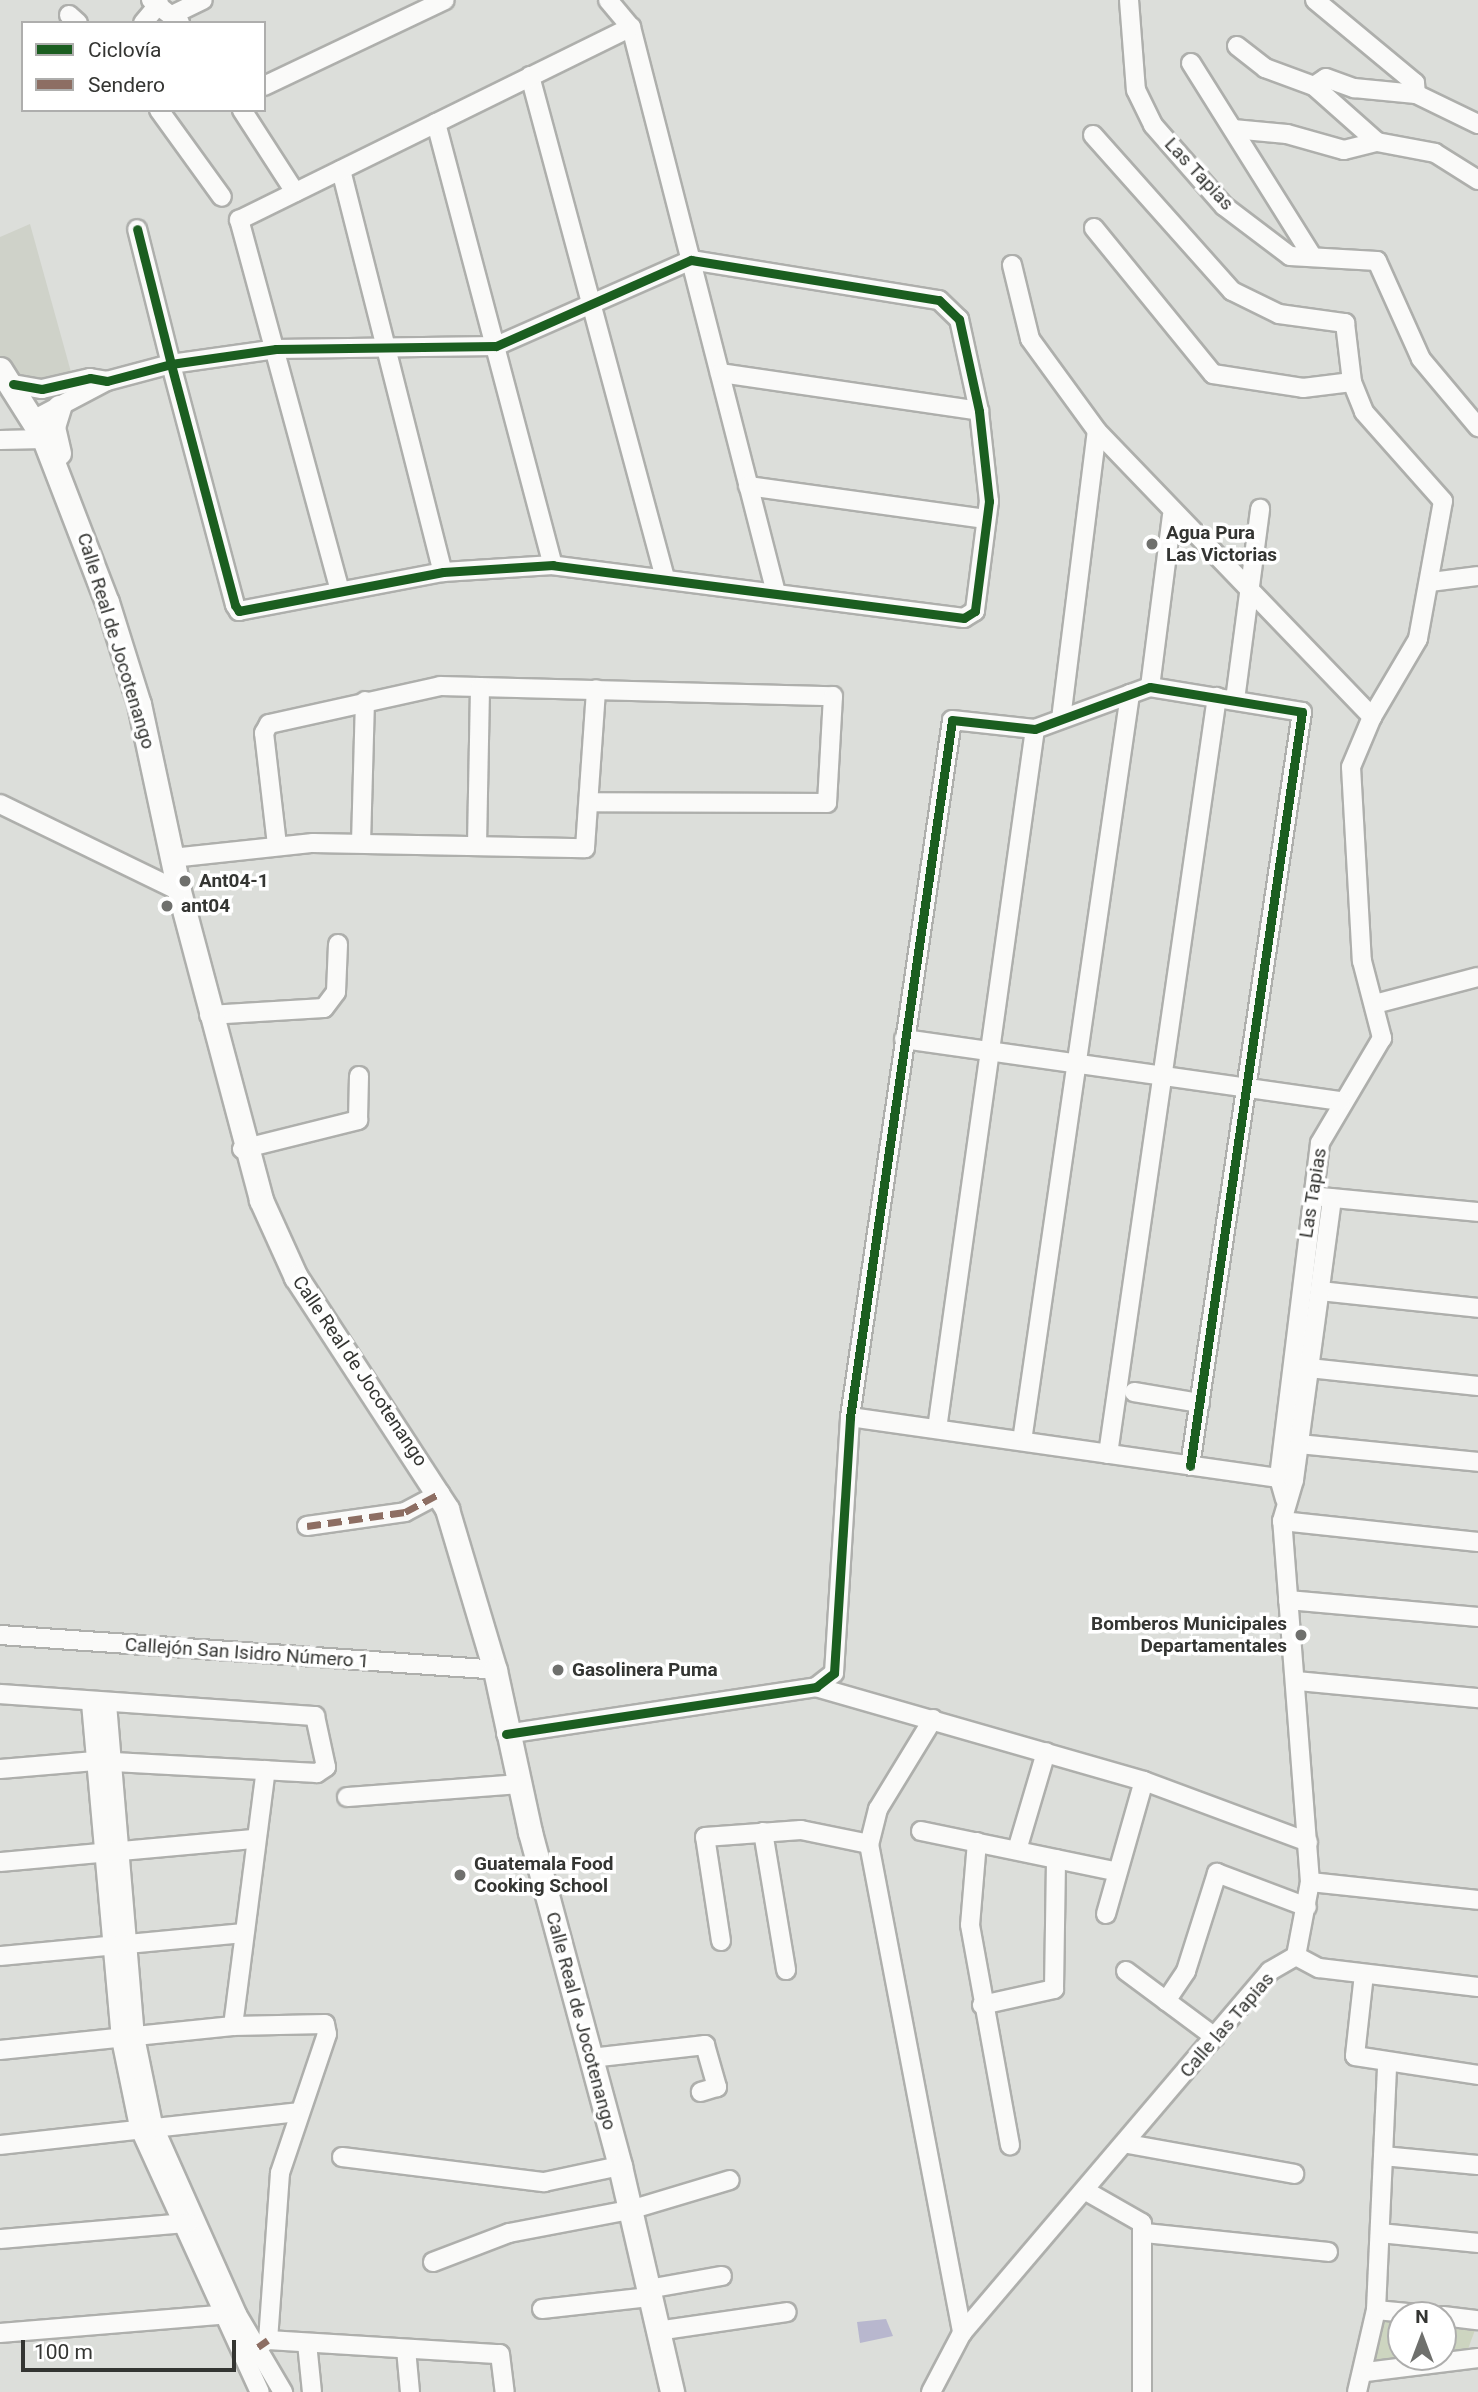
<!DOCTYPE html>
<html>
<head>
<meta charset="utf-8">
<style>
	body { margin:0 }
	#map { position:relative; width:1478px; height:2392px; overflow:hidden; background:#dcdeda; font-family:Roboto,sans-serif }
	div>[style] { position:absolute }
	[style*='--x'] { left:calc(var(--x)*1px); top:calc(var(--y)*1px); width:calc(var(--w)*1px); rotate:calc(var(--a)*1deg) }
	.built>* { inset:0; background:#cfd2c9 }
	.green>* { inset:0; background:#cdd5c0 }
	.water>* { inset:0; background:#b8b7ce }
	.roads { filter:drop-shadow(2px 0 #aeafac) drop-shadow(-2px 0 #aeafac) drop-shadow(0 2px #aeafac) drop-shadow(0 -2px #aeafac) }
	.minor>* { height:18px; margin:-9px; padding:0 9px; transform-origin:9px; border-radius:9px; background:#fafaf9 }
	.major>* { height:23px; margin:-11.5px; padding:0 11.5px; transform-origin:11.5px; border-radius:11.5px; background:#fafaf9 }
	.quiet>* { height:7px; margin-top:-3.5px; transform-origin:0; background:repeating-linear-gradient(90deg,#8d6e63 0 14px,transparent 0 21px) }
	.cycleway>* { height:9px; margin:-4.5px; padding:0 4.5px; transform-origin:4.5px; border-radius:4.5px; background:#1b5e20 }
	.dots>* { width:19px; height:19px; translate:-50% -50%; box-sizing:border-box; border:4px solid #fff; border-radius:50% }
	span { translate:-50% -50%; white-space:nowrap; text-align:center; line-height:1.15; -webkit-text-stroke:7px #fff; paint-order:stroke }
	.street-label { font-size:19px; color:#343532 }
	.poi-label { font-size:19px; color:#343532; font-weight:700 }
	.left { translate:0 -50%; text-align:left }
	.right { translate:-100% -50%; text-align:right }
	.legend { position:absolute; left:21px; top:21px; width:245px; height:91px; box-sizing:border-box; background:#fff; border:2px solid #aeaead; margin:0; padding:9px 12px; list-style:none; font-size:21px; color:#343532 }
	.legend li { display:flex; align-items:center; gap:14px; height:35px }
	.legend b { width:35px; border:2px solid #aeaead }
	.north { position:absolute; left:1387px; top:2301px; width:70px; height:70px; box-sizing:border-box; background:#fff; border:2px solid #aeaead; border-radius:50%; rotate:0deg; font-size:19px; font-weight:700; line-height:28px; text-align:center; color:#343532 }
	.north::after { content:''; display:block; margin:auto; width:24px; height:32px; background:#6f706d; clip-path:polygon(50% 0,100% 100%,50% 72%,0 100%) }
	.scale { position:absolute; left:21px; top:2340px; width:215px; height:32px; box-sizing:border-box; border:4px solid #343532; border-top:0; padding-left:9px; font-size:21px; line-height:24px; white-space:nowrap; color:#343532; -webkit-text-stroke:5px #fff; paint-order:stroke }
</style>
</head>
<body>
<div id="map">
	<div class="built">
		<div style="clip-path:polygon(30px 224px,71px 372px,21px 385px,0 362px,0 237px)"></div>
	</div>
	<div class="green">
		<div style="clip-path:polygon(1383px 2315px,1401px 2316px,1401px 2357px,1421px 2357px,1373px 2365px)"></div>
		<div style="clip-path:polygon(1443px 2319px,1478px 2322px,1468px 2349px,1443px 2353px)"></div>
	</div>
	<div class="water">
		<div style="clip-path:polygon(886px 2319px,893px 2336px,860px 2343px,857px 2322px)"></div>
	</div>
	<div class="roads">
		<div class="minor">
			<div style="--x:151;--y:0;--w:37;--a:38"></div>
			<div style="--x:608;--y:0;--w:35;--a:50"></div>
			<div style="--x:631;--y:27;--w:584;--a:75.63"></div>
			<div style="--x:1129;--y:0;--w:90;--a:85.6"></div>
			<div style="--x:1136;--y:90;--w:39;--a:64"></div>
			<div style="--x:1153;--y:125;--w:108;--a:48.8"></div>
			<div style="--x:1224;--y:206;--w:83;--a:37.1"></div>
			<div style="--x:1290;--y:256;--w:87;--a:3.3"></div>
			<div style="--x:1377;--y:261;--w:107;--a:65.8"></div>
			<div style="--x:1421;--y:359;--w:89;--a:50"></div>
			<div style="--x:1315;--y:0;--w:130;--a:39.7"></div>
			<div style="--x:1415;--y:83;--w:11;--a:85"></div>
			<div style="--x:174;--y:14;--w:32;--a:-26"></div>
			<div style="--x:69;--y:15;--w:12;--a:42"></div>
			<div style="--x:143;--y:23;--w:25;--a:-50"></div>
			<div style="--x:1237;--y:46;--w:36;--a:38"></div>
			<div style="--x:1265;--y:68;--w:52;--a:20.2"></div>
			<div style="--x:1314;--y:86;--w:84;--a:41.6"></div>
			<div style="--x:1377;--y:142;--w:59;--a:10.7"></div>
			<div style="--x:1435;--y:153;--w:51;--a:32.1"></div>
			<div style="--x:1191;--y:63;--w:228;--a:57.9"></div>
			<div style="--x:530;--y:76;--w:520;--a:74.95"></div>
			<div style="--x:264;--y:86;--w:200;--a:-25.4"></div>
			<div style="--x:1314;--y:86;--w:14;--a:-34"></div>
			<div style="--x:1326;--y:78;--w:30;--a:20"></div>
			<div style="--x:1354;--y:88;--w:62;--a:5.5"></div>
			<div style="--x:1416;--y:94;--w:69;--a:25.8"></div>
			<div style="--x:159;--y:110;--w:107;--a:54.1"></div>
			<div style="--x:242;--y:110;--w:98;--a:57.1"></div>
			<div style="--x:436;--y:123;--w:457;--a:75.2"></div>
			<div style="--x:1233;--y:129;--w:54;--a:5.3"></div>
			<div style="--x:1287;--y:134;--w:59;--a:15.7"></div>
			<div style="--x:1344;--y:150;--w:34;--a:-14"></div>
			<div style="--x:1093;--y:135;--w:209;--a:48.3"></div>
			<div style="--x:1232;--y:291;--w:52;--a:26.1"></div>
			<div style="--x:1279;--y:314;--w:67;--a:7.8"></div>
			<div style="--x:1345;--y:323;--w:59;--a:83.2"></div>
			<div style="--x:1352;--y:382;--w:32;--a:68"></div>
			<div style="--x:1364;--y:412;--w:119;--a:48.4"></div>
			<div style="--x:1443;--y:501;--w:140;--a:100.3"></div>
			<div style="--x:1418;--y:639;--w:91;--a:120.5"></div>
			<div style="--x:1372;--y:717;--w:54;--a:112.8"></div>
			<div style="--x:1351;--y:767;--w:194;--a:86.8"></div>
			<div style="--x:1362;--y:961;--w:80;--a:75.4"></div>
			<div style="--x:1382;--y:1038;--w:122;--a:120.6"></div>
			<div style="--x:1320;--y:1143;--w:337;--a:97"></div>
			<div style="--x:1279;--y:1478;--w:22;--a:74"></div>
			<div style="--x:341;--y:170;--w:415;--a:75.8"></div>
			<div style="--x:1094;--y:228;--w:188;--a:50.8"></div>
			<div style="--x:1213;--y:374;--w:91;--a:8.8"></div>
			<div style="--x:1303;--y:388;--w:49;--a:-7"></div>
			<div style="--x:1012;--y:265;--w:76;--a:76.3"></div>
			<div style="--x:1030;--y:339;--w:114;--a:53.9"></div>
			<div style="--x:1097;--y:431;--w:397;--a:46.1"></div>
			<div style="--x:720;--y:373;--w:262;--a:8.3"></div>
			<div style="--x:13;--y:384;--w:29;--a:10"></div>
			<div style="--x:42;--y:389;--w:49;--a:-12.9"></div>
			<div style="--x:90;--y:378;--w:17;--a:10"></div>
			<div style="--x:107;--y:381;--w:66;--a:-14.9"></div>
			<div style="--x:171;--y:364;--w:106;--a:-8.1"></div>
			<div style="--x:276;--y:349;--w:220;--a:-0.8"></div>
			<div style="--x:496;--y:346;--w:213;--a:-23.8"></div>
			<div style="--x:691;--y:260;--w:251;--a:9.2"></div>
			<div style="--x:939;--y:300;--w:28;--a:44"></div>
			<div style="--x:959;--y:319;--w:94;--a:77.7"></div>
			<div style="--x:979;--y:411;--w:91;--a:83.7"></div>
			<div style="--x:989;--y:501;--w:111;--a:97.3"></div>
			<div style="--x:975;--y:611;--w:13;--a:148"></div>
			<div style="--x:964;--y:618;--w:414;--a:-172.7"></div>
			<div style="--x:553;--y:565;--w:110;--a:176.4"></div>
			<div style="--x:443;--y:572;--w:208;--a:169.2"></div>
			<div style="--x:239;--y:611;--w:7;--a:-124"></div>
			<div style="--x:235;--y:605;--w:249;--a:-104.9"></div>
			<div style="--x:171;--y:364;--w:139;--a:-104.1"></div>
			<div style="--x:33;--y:420;--w:84;--a:-27.8"></div>
			<div style="--x:0;--y:440;--w:44;--a:-1.3"></div>
			<div style="--x:748;--y:486;--w:240;--a:7.9"></div>
			<div style="--x:1431;--y:582;--w:47;--a:-7.3"></div>
			<div style="--x:340;--y:591;--w:385;--a:-105.2"></div>
			<div style="--x:239;--y:220;--w:437;--a:-26.2"></div>
			<div style="--x:1150;--y:687;--w:173;--a:-82.7"></div>
			<div style="--x:1235;--y:700;--w:193;--a:-82.5"></div>
			<div style="--x:1061;--y:719;--w:290;--a:-82.9"></div>
			<div style="--x:0;--y:804;--w:199;--a:25.9"></div>
			<div style="--x:361;--y:843;--w:142;--a:-88.4"></div>
			<div style="--x:277;--y:845;--w:113;--a:-96.6"></div>
			<div style="--x:264;--y:733;--w:10;--a:-61"></div>
			<div style="--x:269;--y:724;--w:175;--a:-12.5"></div>
			<div style="--x:440;--y:686;--w:393;--a:1.5"></div>
			<div style="--x:833;--y:696;--w:107;--a:93.2"></div>
			<div style="--x:827;--y:803;--w:234;--a:-179.8"></div>
			<div style="--x:477;--y:845;--w:158;--a:-88.9"></div>
			<div style="--x:172;--y:858;--w:142;--a:-6.1"></div>
			<div style="--x:313;--y:843;--w:272;--a:1.1"></div>
			<div style="--x:585;--y:848;--w:159;--a:-86"></div>
			<div style="--x:1375;--y:1004;--w:106;--a:-14.7"></div>
			<div style="--x:209;--y:1015;--w:115;--a:-3.5"></div>
			<div style="--x:324;--y:1008;--w:20;--a:-53"></div>
			<div style="--x:336;--y:992;--w:48;--a:-87.6"></div>
			<div style="--x:904;--y:1039;--w:441;--a:8.1"></div>
			<div style="--x:242;--y:1149;--w:120;--a:-14"></div>
			<div style="--x:358;--y:1120;--w:44;--a:-88.7"></div>
			<div style="--x:1322;--y:1197;--w:157;--a:5.5"></div>
			<div style="--x:1320;--y:1291;--w:159;--a:6.1"></div>
			<div style="--x:1309;--y:1368;--w:170;--a:6.1"></div>
			<div style="--x:1134;--y:1392;--w:67;--a:9.5"></div>
			<div style="--x:850;--y:1417;--w:444;--a:8.1"></div>
			<div style="--x:937;--y:1429;--w:707;--a:-82.03"></div>
			<div style="--x:1022;--y:1441;--w:755;--a:-81.77"></div>
			<div style="--x:1299;--y:1444;--w:180;--a:5.7"></div>
			<div style="--x:1108;--y:1454;--w:765;--a:-81.81"></div>
			<div style="--x:1282;--y:1521;--w:197;--a:6.1"></div>
			<div style="--x:307;--y:1526;--w:99;--a:-8.1"></div>
			<div style="--x:405;--y:1512;--w:40;--a:-28"></div>
			<div style="--x:1288;--y:1600;--w:191;--a:5.1"></div>
			<div style="--x:0;--y:1635;--w:496;--a:4"></div>
			<div style="--x:1297;--y:1681;--w:182;--a:5.4"></div>
			<div style="--x:816;--y:1687;--w:341;--a:16"></div>
			<div style="--x:1144;--y:1781;--w:175;--a:20.4"></div>
			<div style="--x:0;--y:1694;--w:316;--a:4"></div>
			<div style="--x:315;--y:1716;--w:52;--a:77.8"></div>
			<div style="--x:326;--y:1767;--w:11;--a:146"></div>
			<div style="--x:317;--y:1773;--w:222;--a:-176.9"></div>
			<div style="--x:95;--y:1761;--w:95;--a:175.2"></div>
			<div style="--x:91;--y:1703;--w:337;--a:84.9"></div>
			<div style="--x:121;--y:2039;--w:90;--a:78.4"></div>
			<div style="--x:139;--y:2127;--w:291;--a:65.5"></div>
			<div style="--x:107;--y:1704;--w:334;--a:85.2"></div>
			<div style="--x:135;--y:2037;--w:90;--a:78.4"></div>
			<div style="--x:153;--y:2125;--w:207;--a:66"></div>
			<div style="--x:237;--y:2314;--w:91;--a:59.5"></div>
			<div style="--x:933;--y:1719;--w:105;--a:121.4"></div>
			<div style="--x:878;--y:1809;--w:36;--a:104"></div>
			<div style="--x:869;--y:1844;--w:498;--a:79.2"></div>
			<div style="--x:506;--y:1734;--w:314;--a:-8.6"></div>
			<div style="--x:816;--y:1687;--w:23;--a:-38"></div>
			<div style="--x:834;--y:1673;--w:256;--a:-86.4"></div>
			<div style="--x:850;--y:1417;--w:704;--a:-81.67"></div>
			<div style="--x:952;--y:720;--w:83;--a:6.2"></div>
			<div style="--x:1035;--y:729;--w:122;--a:-20.1"></div>
			<div style="--x:1150;--y:687;--w:154;--a:9.3"></div>
			<div style="--x:1302;--y:712;--w:762;--a:98.45"></div>
			<div style="--x:347;--y:1797;--w:171;--a:-4.3"></div>
			<div style="--x:921;--y:1831;--w:197;--a:11.7"></div>
			<div style="--x:763;--y:1832;--w:140;--a:80.5"></div>
			<div style="--x:977;--y:1842;--w:83;--a:94.8"></div>
			<div style="--x:970;--y:1925;--w:224;--a:79.7"></div>
			<div style="--x:1017;--y:1850;--w:102;--a:-73.5"></div>
			<div style="--x:0;--y:1862;--w:256;--a:-5.2"></div>
			<div style="--x:1310;--y:1882;--w:169;--a:6.1"></div>
			<div style="--x:1106;--y:1914;--w:138;--a:-74.1"></div>
			<div style="--x:721;--y:1941;--w:105;--a:-98.7"></div>
			<div style="--x:705;--y:1837;--w:96;--a:-4.2"></div>
			<div style="--x:801;--y:1830;--w:69;--a:11.6"></div>
			<div style="--x:0;--y:1956;--w:244;--a:-5.4"></div>
			<div style="--x:1296;--y:1956;--w:26;--a:28"></div>
			<div style="--x:1319;--y:1968;--w:160;--a:6.8"></div>
			<div style="--x:1126;--y:1971;--w:111;--a:36.6"></div>
			<div style="--x:1364;--y:1974;--w:82;--a:96.3"></div>
			<div style="--x:1355;--y:2056;--w:124;--a:8.8"></div>
			<div style="--x:1166;--y:2001;--w:36;--a:-56"></div>
			<div style="--x:1186;--y:1971;--w:103;--a:-72.4"></div>
			<div style="--x:1217;--y:1873;--w:96;--a:20.7"></div>
			<div style="--x:982;--y:2005;--w:74;--a:-12.5"></div>
			<div style="--x:1054;--y:1989;--w:130;--a:-89.1"></div>
			<div style="--x:233;--y:2026;--w:258;--a:-82.7"></div>
			<div style="--x:0;--y:2050;--w:234;--a:-5.9"></div>
			<div style="--x:233;--y:2026;--w:92;--a:-1.2"></div>
			<div style="--x:325;--y:2024;--w:10;--a:79"></div>
			<div style="--x:327;--y:2034;--w:147;--a:108.7"></div>
			<div style="--x:280;--y:2173;--w:167;--a:94.1"></div>
			<div style="--x:591;--y:2058;--w:115;--a:-6.5"></div>
			<div style="--x:705;--y:2045;--w:44;--a:74.1"></div>
			<div style="--x:717;--y:2087;--w:17;--a:163"></div>
			<div style="--x:1128;--y:2144;--w:169;--a:10.2"></div>
			<div style="--x:0;--y:2145;--w:300;--a:-6.3"></div>
			<div style="--x:1383;--y:2156;--w:95;--a:5.4"></div>
			<div style="--x:342;--y:2157;--w:204;--a:7.1"></div>
			<div style="--x:544;--y:2182;--w:78;--a:-11.9"></div>
			<div style="--x:1086;--y:2191;--w:64;--a:29.7"></div>
			<div style="--x:1142;--y:2223;--w:169;--a:90"></div>
			<div style="--x:1145;--y:2233;--w:184;--a:5.9"></div>
			<div style="--x:1380;--y:2233;--w:99;--a:5.8"></div>
			<div style="--x:0;--y:2239;--w:189;--a:-4.9"></div>
			<div style="--x:433;--y:2262;--w:81;--a:-20.9"></div>
			<div style="--x:509;--y:2233;--w:123;--a:-10.8"></div>
			<div style="--x:630;--y:2210;--w:104;--a:-16.7"></div>
			<div style="--x:648;--y:2289;--w:75;--a:-10"></div>
			<div style="--x:542;--y:2309;--w:108;--a:-6.4"></div>
			<div style="--x:1376;--y:2310;--w:53;--a:5.4"></div>
			<div style="--x:1443;--y:2316;--w:35;--a:7"></div>
			<div style="--x:657;--y:2331;--w:131;--a:-8.3"></div>
			<div style="--x:0;--y:2333;--w:231;--a:-4.7"></div>
			<div style="--x:307;--y:2343;--w:49;--a:84.2"></div>
			<div style="--x:260;--y:2345;--w:9;--a:-32"></div>
			<div style="--x:268;--y:2340;--w:232;--a:3.5"></div>
			<div style="--x:500;--y:2354;--w:38;--a:83"></div>
			<div style="--x:406;--y:2349;--w:43;--a:84.7"></div>
			<div style="--x:1366;--y:2372;--w:113;--a:-7.1"></div>
			<div style="--x:931;--y:2392;--w:67;--a:-62.3"></div>
			<div style="--x:962;--y:2333;--w:475;--a:-49.6"></div>
			<div style="--x:1270;--y:1971;--w:30;--a:-30"></div>
			<div style="--x:1296;--y:1956;--w:75;--a:-79.3"></div>
			<div style="--x:1310;--y:1882;--w:362;--a:-94.4"></div>
			<div style="--x:1282;--y:1521;--w:43;--a:-73.7"></div>
			<div style="--x:1294;--y:1480;--w:284;--a:-82.3"></div>
			<div style="--x:1357;--y:2392;--w:84;--a:-77"></div>
			<div style="--x:1376;--y:2310;--w:245;--a:-87.4"></div>
		</div>
		<div class="major">
			<div style="--x:0;--y:369;--w:83;--a:57.8"></div>
			<div style="--x:44;--y:439;--w:175;--a:68.9"></div>
			<div style="--x:107;--y:602;--w:107;--a:72.6"></div>
			<div style="--x:139;--y:704;--w:191;--a:77.9"></div>
			<div style="--x:179;--y:891;--w:320;--a:75.1"></div>
			<div style="--x:261;--y:1200;--w:85;--a:65.6"></div>
			<div style="--x:296;--y:1277;--w:277;--a:56.9"></div>
			<div style="--x:447;--y:1509;--w:168;--a:73.4"></div>
			<div style="--x:495;--y:1670;--w:166;--a:77.8"></div>
			<div style="--x:530;--y:1832;--w:346;--a:74.9"></div>
			<div style="--x:620;--y:2166;--w:232;--a:77"></div>
			<div style="--x:59;--y:453;--w:27;--a:-103"></div>
			<div style="--x:53;--y:427;--w:21;--a:-73"></div>
		</div>
	</div>
	<div class="quiet">
		<div style="--x:307;--y:1526;--w:99;--a:-8.1"></div>
		<div style="--x:405;--y:1512;--w:40;--a:-28"></div>
		<div style="--x:258;--y:2347;--w:12;--a:-35"></div>
	</div>
	<div class="cycleway">
		<div style="--x:13;--y:384;--w:29;--a:10"></div>
		<div style="--x:42;--y:389;--w:49;--a:-12.9"></div>
		<div style="--x:90;--y:378;--w:17;--a:10"></div>
		<div style="--x:107;--y:381;--w:66;--a:-14.9"></div>
		<div style="--x:171;--y:364;--w:106;--a:-8.1"></div>
		<div style="--x:276;--y:349;--w:220;--a:-0.8"></div>
		<div style="--x:496;--y:346;--w:213;--a:-23.8"></div>
		<div style="--x:691;--y:260;--w:251;--a:9.2"></div>
		<div style="--x:939;--y:300;--w:28;--a:44"></div>
		<div style="--x:959;--y:319;--w:94;--a:77.7"></div>
		<div style="--x:979;--y:411;--w:91;--a:83.7"></div>
		<div style="--x:989;--y:501;--w:111;--a:97.3"></div>
		<div style="--x:975;--y:611;--w:13;--a:148"></div>
		<div style="--x:964;--y:618;--w:414;--a:-172.7"></div>
		<div style="--x:553;--y:565;--w:110;--a:176.4"></div>
		<div style="--x:443;--y:572;--w:208;--a:169.2"></div>
		<div style="--x:239;--y:611;--w:7;--a:-124"></div>
		<div style="--x:235;--y:605;--w:249;--a:-104.9"></div>
		<div style="--x:171;--y:364;--w:139;--a:-104.1"></div>
		<div style="--x:506;--y:1734;--w:314;--a:-8.6"></div>
		<div style="--x:816;--y:1687;--w:23;--a:-38"></div>
		<div style="--x:834;--y:1673;--w:256;--a:-86.4"></div>
		<div style="--x:850;--y:1417;--w:704;--a:-81.67"></div>
		<div style="--x:952;--y:720;--w:83;--a:6.2"></div>
		<div style="--x:1035;--y:729;--w:122;--a:-20.1"></div>
		<div style="--x:1150;--y:687;--w:154;--a:9.3"></div>
		<div style="--x:1302;--y:712;--w:762;--a:98.45"></div>
	</div>
	<div class="dots">
		<div style="left:1152px;top:544px;background:#6f706d"></div>
		<div style="left:185px;top:881px;background:#6f706d"></div>
		<div style="left:167px;top:906px;background:#6f706d"></div>
		<div style="left:1301px;top:1635px;background:#6f706d"></div>
		<div style="left:558px;top:1670px;background:#6f706d"></div>
		<div style="left:460px;top:1875px;background:#6f706d"></div>
	</div>
	<div class="street-label">
		<span style="left:1199px;top:174px;rotate:47deg">Las Tapias</span>
		<span style="left:116px;top:641px;rotate:73deg">Calle Real de Jocotenango</span>
		<span style="left:1313px;top:1193px;rotate:-81deg">Las Tapias</span>
		<span style="left:360px;top:1371px;rotate:56deg">Calle Real de Jocotenango</span>
		<span style="left:247px;top:1653px;rotate:4deg">Callejón San Isidro Número 1</span>
		<span style="left:581px;top:2021px;rotate:75deg">Calle Real de Jocotenango</span>
		<span style="left:1227px;top:2025px;rotate:-49deg">Calle las Tapias</span>
	</div>
	<div class="poi-label">
		<span class="left" style="left:1166px;top:544px">Agua Pura<br>Las Victorias</span>
		<span class="left" style="left:199px;top:881px">Ant04-1</span>
		<span class="left" style="left:181px;top:906px">ant04</span>
		<span class="right" style="left:1287px;top:1635px">Bomberos Municipales<br>Departamentales</span>
		<span class="left" style="left:572px;top:1670px">Gasolinera Puma</span>
		<span class="left" style="left:474px;top:1875px">Guatemala Food<br>Cooking School</span>
	</div>
	<ul class="legend">
	<li><b style="height:9px;background:#1b5e20"></b>Ciclovía</li>
	<li><b style="height:9px;background:#8d6e63"></b>Sendero</li>
	</ul>
	<div class="north">N</div>
	<div class="scale">100 m</div>
</div>
</body>
</html>
